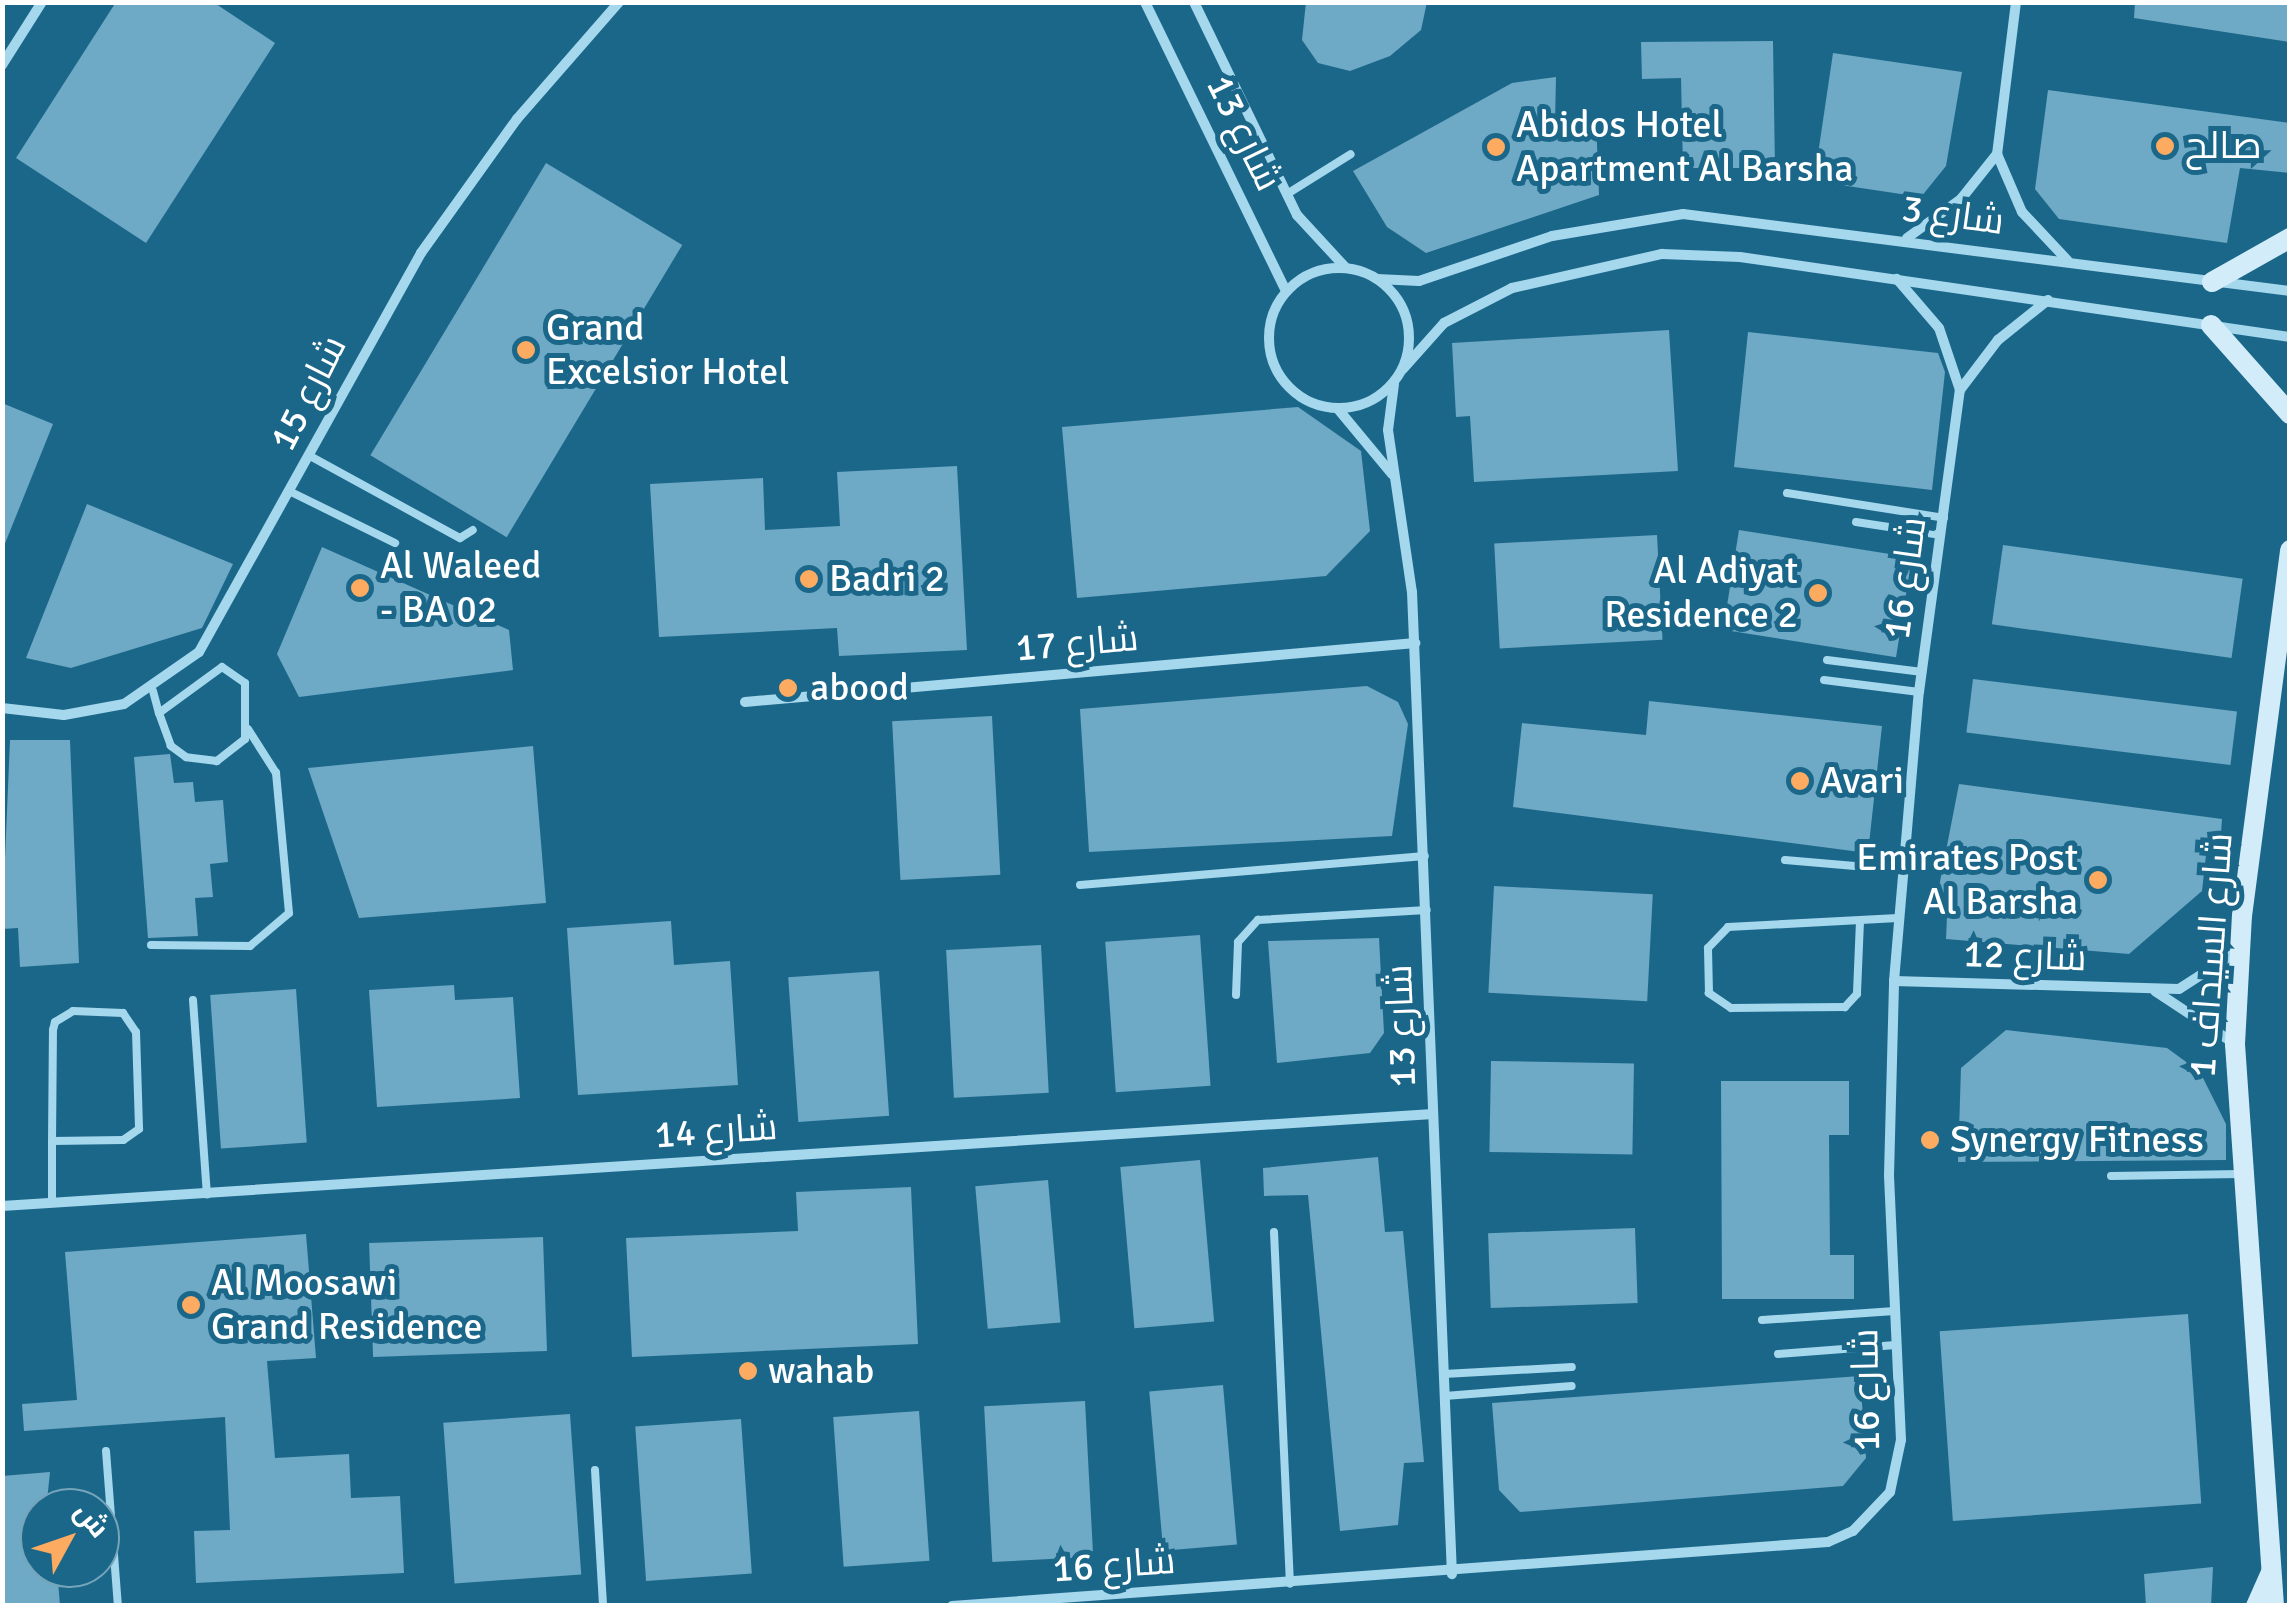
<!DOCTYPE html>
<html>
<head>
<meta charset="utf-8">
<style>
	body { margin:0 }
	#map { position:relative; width:2292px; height:1608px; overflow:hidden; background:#1b678a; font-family:Signika,Cairo,sans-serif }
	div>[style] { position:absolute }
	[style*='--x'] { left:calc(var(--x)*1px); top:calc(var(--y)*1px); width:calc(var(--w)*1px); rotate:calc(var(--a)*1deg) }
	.building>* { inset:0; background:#6ea9c5; transform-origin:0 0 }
	.lane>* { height:8px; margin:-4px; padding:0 4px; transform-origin:4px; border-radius:4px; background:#a5d7ed }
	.street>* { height:10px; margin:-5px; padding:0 5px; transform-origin:5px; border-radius:5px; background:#a5d7ed }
	.street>.ring { margin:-5px; padding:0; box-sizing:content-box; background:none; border:10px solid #a5d7ed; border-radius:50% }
	.secondary>* { height:20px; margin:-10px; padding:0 10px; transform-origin:10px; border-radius:10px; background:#d2edf9 }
	.dots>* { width:28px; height:28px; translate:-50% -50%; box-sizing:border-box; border:5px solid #1b678a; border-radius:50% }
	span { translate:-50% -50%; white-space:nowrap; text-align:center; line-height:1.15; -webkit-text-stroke:10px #1b678a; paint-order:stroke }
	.poi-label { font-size:38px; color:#fff }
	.left { translate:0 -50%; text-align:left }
	.right { translate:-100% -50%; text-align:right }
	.street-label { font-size:38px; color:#fff }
	.frame { position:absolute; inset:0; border:5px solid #fff; pointer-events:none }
	.north { position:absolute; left:20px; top:1488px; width:100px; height:100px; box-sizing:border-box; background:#1b678a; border:2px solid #76a4b9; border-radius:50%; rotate:50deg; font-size:28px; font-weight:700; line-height:40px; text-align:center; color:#fff }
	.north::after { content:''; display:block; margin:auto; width:35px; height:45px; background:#feab62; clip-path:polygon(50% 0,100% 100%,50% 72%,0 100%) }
</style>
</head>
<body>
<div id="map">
	<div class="building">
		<div style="clip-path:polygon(116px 2px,213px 2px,275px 43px,146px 243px,16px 158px)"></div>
		<div style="clip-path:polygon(1306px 2px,1427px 2px,1421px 30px,1390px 56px,1350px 71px,1318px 63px,1302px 40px)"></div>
		<div style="clip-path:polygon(2135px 2px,2290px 2px,2290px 42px,2134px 18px)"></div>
		<div style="clip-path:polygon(1773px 41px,1775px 168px,1683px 168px,1681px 78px,1642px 79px,1641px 42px)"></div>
		<div style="clip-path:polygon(1833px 53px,1962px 72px,1946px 166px,1921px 197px,1814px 181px)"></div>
		<div style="clip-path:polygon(1556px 77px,1555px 124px,1596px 119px,1599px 195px,1426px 253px,1387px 227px,1353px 171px,1512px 83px)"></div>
		<div style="clip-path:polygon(2048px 90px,2290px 123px,2290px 173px,2240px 168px,2227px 243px,2059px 219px,2035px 189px)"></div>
		<div style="left:546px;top:163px;width:159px;height:341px;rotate:31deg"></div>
		<div style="clip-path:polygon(1669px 330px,1678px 471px,1474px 482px,1470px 416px,1456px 417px,1452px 343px)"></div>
		<div style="clip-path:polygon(1748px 332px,1938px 353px,1945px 372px,1932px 490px,1734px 467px)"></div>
		<div style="clip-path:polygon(2px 403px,53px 424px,4px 546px,2px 546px)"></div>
		<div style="clip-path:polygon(1298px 407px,1361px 451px,1370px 531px,1326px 576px,1077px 598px,1062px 427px)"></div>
		<div style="clip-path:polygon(957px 466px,967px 650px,839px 656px,837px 628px,659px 637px,650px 484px,763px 478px,765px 530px,840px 526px,837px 472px)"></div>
		<div style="clip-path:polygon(87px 504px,233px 564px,202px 628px,71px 668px,26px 658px)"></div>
		<div style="left:1739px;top:530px;width:175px;height:101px;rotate:9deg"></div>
		<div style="left:1657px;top:535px;width:105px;height:163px;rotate:87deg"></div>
		<div style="left:2003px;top:545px;width:242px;height:80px;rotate:8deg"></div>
		<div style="clip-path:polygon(322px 547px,509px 630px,513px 670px,299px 697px,277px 654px)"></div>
		<div style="left:1973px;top:679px;width:266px;height:54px;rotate:7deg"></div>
		<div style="clip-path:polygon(1367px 686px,1398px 702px,1408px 724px,1392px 836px,1089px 852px,1080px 709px)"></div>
		<div style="clip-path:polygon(1649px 701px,1882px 726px,1868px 853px,1513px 807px,1522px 723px,1646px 735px)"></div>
		<div style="left:992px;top:716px;width:159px;height:100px;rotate:87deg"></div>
		<div style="clip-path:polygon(10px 740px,70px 740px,79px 963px,20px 967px,18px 928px,2px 929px)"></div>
		<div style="clip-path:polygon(533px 746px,546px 903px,359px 918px,308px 768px)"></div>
		<div style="clip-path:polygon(170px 754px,174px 783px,193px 782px,195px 802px,223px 800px,228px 862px,210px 864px,213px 897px,195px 898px,198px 936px,148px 938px,134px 757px)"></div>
		<div style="clip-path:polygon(1959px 784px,2222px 819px,2220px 848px,2207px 846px,2202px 891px,2129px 954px,1946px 939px,1948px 893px,1938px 892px)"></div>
		<div style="left:1494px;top:886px;width:159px;height:107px;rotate:3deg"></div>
		<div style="clip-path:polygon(671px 921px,674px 965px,730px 961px,738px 1085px,578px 1095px,567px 928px)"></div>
		<div style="left:1200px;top:935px;width:151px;height:95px;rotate:86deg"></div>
		<div style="clip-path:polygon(1379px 938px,1384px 1033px,1370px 1053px,1277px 1063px,1268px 941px)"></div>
		<div style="left:1041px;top:945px;width:148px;height:95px;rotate:87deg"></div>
		<div style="left:879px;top:971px;width:145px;height:91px;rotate:86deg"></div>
		<div style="clip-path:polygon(454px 985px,455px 1000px,513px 997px,520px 1098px,377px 1107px,369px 990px)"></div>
		<div style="left:296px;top:989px;width:154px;height:86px;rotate:86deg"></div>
		<div style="clip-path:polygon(2006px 1030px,2167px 1048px,2200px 1072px,2226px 1124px,2226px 1160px,1958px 1162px,1961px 1068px)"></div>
		<div style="left:1491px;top:1061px;width:143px;height:91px;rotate:1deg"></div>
		<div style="clip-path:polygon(1721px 1081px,1849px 1081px,1849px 1135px,1829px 1135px,1830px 1255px,1854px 1255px,1854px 1299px,1722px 1299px)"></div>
		<div style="clip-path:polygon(1378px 1157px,1385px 1232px,1403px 1231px,1424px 1462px,1404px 1463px,1398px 1525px,1340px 1531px,1308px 1195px,1264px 1196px,1263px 1168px)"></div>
		<div style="left:1200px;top:1160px;width:162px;height:80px;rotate:85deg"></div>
		<div style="left:1048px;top:1180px;width:143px;height:73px;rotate:85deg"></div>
		<div style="clip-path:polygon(911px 1187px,918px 1344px,632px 1357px,626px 1238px,798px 1231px,796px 1192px)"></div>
		<div style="left:1635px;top:1228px;width:75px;height:147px;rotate:88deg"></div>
		<div style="clip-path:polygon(306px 1234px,316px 1358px,267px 1361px,275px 1458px,349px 1454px,351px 1498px,400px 1496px,404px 1573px,196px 1583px,194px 1531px,230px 1530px,225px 1417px,24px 1431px,22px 1404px,77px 1400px,65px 1252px)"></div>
		<div style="left:543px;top:1237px;width:114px;height:174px;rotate:88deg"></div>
		<div style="left:2188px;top:1314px;width:190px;height:249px;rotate:86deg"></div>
		<div style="clip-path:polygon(1860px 1376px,1866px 1458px,1843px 1486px,1520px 1512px,1499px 1490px,1492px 1403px)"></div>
		<div style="left:1223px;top:1385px;width:160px;height:74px;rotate:85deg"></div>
		<div style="left:1085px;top:1401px;width:156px;height:101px;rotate:87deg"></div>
		<div style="left:919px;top:1411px;width:150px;height:86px;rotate:86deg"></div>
		<div style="left:570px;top:1414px;width:161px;height:127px;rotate:86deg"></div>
		<div style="left:741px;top:1419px;width:155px;height:106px;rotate:86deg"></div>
		<div style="clip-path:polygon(50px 1472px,40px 1568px,57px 1568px,60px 1606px,2px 1606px,2px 1476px)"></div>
		<div style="clip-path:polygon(2213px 1567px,2211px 1606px,2146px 1606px,2144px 1574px)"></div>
	</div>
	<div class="lane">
		<div style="--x:1287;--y:194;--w:75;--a:-32"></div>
		<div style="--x:310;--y:456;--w:171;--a:28.7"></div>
		<div style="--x:460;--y:538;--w:15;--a:-32"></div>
		<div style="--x:291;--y:492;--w:116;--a:26.1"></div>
		<div style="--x:1787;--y:493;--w:159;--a:9"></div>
		<div style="--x:1856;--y:522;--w:86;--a:8.7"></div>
		<div style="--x:1827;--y:660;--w:96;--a:7.2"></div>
		<div style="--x:222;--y:667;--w:28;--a:35"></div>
		<div style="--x:245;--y:683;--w:56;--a:90"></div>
		<div style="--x:245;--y:739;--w:36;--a:142"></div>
		<div style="--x:217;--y:761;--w:31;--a:-173"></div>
		<div style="--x:186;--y:757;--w:19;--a:-144"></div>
		<div style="--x:171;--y:746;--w:35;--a:-110"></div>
		<div style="--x:159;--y:713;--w:78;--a:-36.1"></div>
		<div style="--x:1824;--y:680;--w:96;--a:7.2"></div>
		<div style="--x:153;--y:691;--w:23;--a:75"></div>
		<div style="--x:1785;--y:860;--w:117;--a:4.9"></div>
		<div style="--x:1080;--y:885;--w:346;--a:-4.8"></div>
		<div style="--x:1860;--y:921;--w:73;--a:92.4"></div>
		<div style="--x:1857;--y:994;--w:18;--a:133"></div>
		<div style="--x:1845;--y:1007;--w:114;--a:179.5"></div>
		<div style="--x:1731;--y:1008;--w:27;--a:-146"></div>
		<div style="--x:1709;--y:993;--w:45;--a:-91.3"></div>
		<div style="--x:1708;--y:948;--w:29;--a:-46"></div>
		<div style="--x:1728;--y:927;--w:170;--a:-3"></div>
		<div style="--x:151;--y:945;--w:99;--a:0.6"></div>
		<div style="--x:250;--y:946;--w:51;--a:-40.2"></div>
		<div style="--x:289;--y:913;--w:141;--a:-95.3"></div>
		<div style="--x:276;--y:773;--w:52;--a:-122.5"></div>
		<div style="--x:1236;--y:995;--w:53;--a:-87.8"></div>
		<div style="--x:1238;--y:942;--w:30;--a:-48"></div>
		<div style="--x:1258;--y:920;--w:169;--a:-3.4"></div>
		<div style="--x:193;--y:1000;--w:195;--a:85.9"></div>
		<div style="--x:2111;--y:1176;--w:130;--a:-0.9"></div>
		<div style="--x:52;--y:1203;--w:62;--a:-90"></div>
		<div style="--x:52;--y:1141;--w:111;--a:-89.5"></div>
		<div style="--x:53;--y:1030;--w:8;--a:-76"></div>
		<div style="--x:55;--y:1022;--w:21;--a:-31"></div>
		<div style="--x:73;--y:1011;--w:50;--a:2.3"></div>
		<div style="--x:123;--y:1013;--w:23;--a:56"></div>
		<div style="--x:136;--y:1032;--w:97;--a:88.2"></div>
		<div style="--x:139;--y:1129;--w:19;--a:145"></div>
		<div style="--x:123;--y:1140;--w:71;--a:179.2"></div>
		<div style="--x:1274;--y:1232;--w:352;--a:87.4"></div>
		<div style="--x:1762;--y:1320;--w:133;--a:-3.9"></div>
		<div style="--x:1778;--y:1354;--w:118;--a:-4.4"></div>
		<div style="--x:1444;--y:1374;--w:128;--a:-3.1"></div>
		<div style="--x:1445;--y:1396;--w:127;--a:-4.5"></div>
		<div style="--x:106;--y:1451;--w:155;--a:85.6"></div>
		<div style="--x:595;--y:1470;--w:136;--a:86.6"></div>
	</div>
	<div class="street">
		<div style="--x:1145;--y:2;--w:322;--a:64"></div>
		<div style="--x:1194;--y:2;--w:237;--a:64.2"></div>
		<div style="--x:1297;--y:215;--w:71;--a:47.3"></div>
		<div style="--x:2016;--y:2;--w:153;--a:97.1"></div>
		<div style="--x:1997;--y:154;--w:63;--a:66.7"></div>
		<div style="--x:2022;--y:212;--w:67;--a:46.8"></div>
		<div style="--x:2;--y:65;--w:75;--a:-57.6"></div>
		<div style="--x:1907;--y:238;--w:67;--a:-35.8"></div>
		<div style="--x:1961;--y:199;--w:58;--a:-51.3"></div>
		<div class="ring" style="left:1269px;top:268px;width:130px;height:130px"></div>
		<div style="--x:1377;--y:279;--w:42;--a:2.7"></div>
		<div style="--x:1419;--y:281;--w:140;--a:-18.7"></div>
		<div style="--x:1552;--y:236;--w:133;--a:-9.5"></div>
		<div style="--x:1683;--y:214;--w:612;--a:7.23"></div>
		<div style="--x:1403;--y:369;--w:62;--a:-48.3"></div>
		<div style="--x:1444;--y:323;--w:76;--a:-27.2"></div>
		<div style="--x:1512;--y:288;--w:154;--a:-12.8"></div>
		<div style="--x:1662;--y:254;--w:78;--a:2.2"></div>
		<div style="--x:1740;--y:257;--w:556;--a:8.28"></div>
		<div style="--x:1394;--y:384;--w:46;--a:97.4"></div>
		<div style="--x:1388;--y:430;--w:164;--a:81.6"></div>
		<div style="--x:1412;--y:592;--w:983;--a:87.67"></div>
		<div style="--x:1960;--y:390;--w:63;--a:-52.8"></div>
		<div style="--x:1998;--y:340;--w:64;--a:-38.7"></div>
		<div style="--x:1338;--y:409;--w:85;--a:50.3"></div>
		<div style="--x:745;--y:702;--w:673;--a:-5.03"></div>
		<div style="--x:2;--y:708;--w:62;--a:6.4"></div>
		<div style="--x:64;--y:715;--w:61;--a:-10.4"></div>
		<div style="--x:124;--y:704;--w:91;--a:-34.7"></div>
		<div style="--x:199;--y:652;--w:457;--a:-60.9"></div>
		<div style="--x:421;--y:253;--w:165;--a:-54.4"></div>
		<div style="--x:517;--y:119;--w:155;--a:-48.9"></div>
		<div style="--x:1894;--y:981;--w:285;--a:1.6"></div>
		<div style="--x:2179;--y:989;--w:67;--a:-32.7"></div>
		<div style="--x:2155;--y:991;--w:96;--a:33.5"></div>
		<div style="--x:2;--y:1206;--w:1434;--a:-3.68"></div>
		<div style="--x:952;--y:1606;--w:878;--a:-4.18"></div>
		<div style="--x:1828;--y:1542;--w:27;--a:-24"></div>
		<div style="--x:1853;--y:1531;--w:54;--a:-46.5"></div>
		<div style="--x:1890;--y:1492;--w:53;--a:-78.1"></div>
		<div style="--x:1901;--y:1440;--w:265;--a:-92.6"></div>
		<div style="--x:1889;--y:1175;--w:194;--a:-88.5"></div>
		<div style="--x:1894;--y:981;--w:290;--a:-85.1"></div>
		<div style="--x:1919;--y:692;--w:305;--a:-82.3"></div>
		<div style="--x:1960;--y:390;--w:65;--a:-108.7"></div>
		<div style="--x:1939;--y:328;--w:65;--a:-130.6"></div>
	</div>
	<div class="secondary">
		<div style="--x:2212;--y:282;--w:90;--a:-29.4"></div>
		<div style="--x:2211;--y:325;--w:119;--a:48.4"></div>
		<div style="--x:2256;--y:1606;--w:36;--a:-66"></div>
		<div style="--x:2274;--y:1606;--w:563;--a:-93.97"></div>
		<div style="--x:2235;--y:1044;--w:128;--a:-86.9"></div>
		<div style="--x:2242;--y:916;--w:369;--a:-82.5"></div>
	</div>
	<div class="dots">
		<div style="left:2165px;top:146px;background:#feab62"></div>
		<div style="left:1496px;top:147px;background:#feab62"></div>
		<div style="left:526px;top:350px;background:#feab62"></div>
		<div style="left:809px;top:579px;background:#feab62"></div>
		<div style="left:360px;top:588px;background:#feab62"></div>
		<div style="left:1818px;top:593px;background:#feab62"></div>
		<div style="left:788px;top:688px;background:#feab62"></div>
		<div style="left:1800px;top:781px;background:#feab62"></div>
		<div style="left:2098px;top:880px;background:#feab62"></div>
		<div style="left:1930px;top:1140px;background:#feab62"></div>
		<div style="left:191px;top:1305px;background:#feab62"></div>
		<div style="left:748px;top:1371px;background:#feab62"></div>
	</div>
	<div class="poi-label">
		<span class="left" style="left:1516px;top:147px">Abidos Hotel<br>Apartment Al Barsha</span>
		<span class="left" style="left:2185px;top:146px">صالح</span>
		<span class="left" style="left:546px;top:350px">Grand<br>Excelsior Hotel</span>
		<span class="left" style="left:380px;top:588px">Al Waleed<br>- BA 02</span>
		<span class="right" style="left:1798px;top:593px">Al Adiyat<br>Residence 2</span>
		<span class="left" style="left:829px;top:579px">Badri 2</span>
		<span class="left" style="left:810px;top:688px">abood</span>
		<span class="left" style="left:1820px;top:781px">Avari</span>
		<span class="right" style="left:2078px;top:880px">Emirates Post<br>Al Barsha</span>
		<span class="left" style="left:1950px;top:1140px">Synergy Fitness</span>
		<span class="left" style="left:211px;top:1305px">Al Moosawi<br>Grand Residence</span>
		<span class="left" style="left:768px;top:1371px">wahab</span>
	</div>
	<div class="street-label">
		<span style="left:1244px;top:133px;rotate:64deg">شارع 13</span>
		<span style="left:1953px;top:215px;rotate:8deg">شارع 3</span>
		<span style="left:308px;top:393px;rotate:-63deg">شارع 15</span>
		<span style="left:1905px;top:578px;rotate:-82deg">شارع 16</span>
		<span style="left:1077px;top:643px;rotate:-5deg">شارع 17</span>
		<span style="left:2211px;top:955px;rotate:-86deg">شارع السيداف 1</span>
		<span style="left:2025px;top:956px;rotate:2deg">شارع 12</span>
		<span style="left:1401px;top:1026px;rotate:-92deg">شارع 13</span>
		<span style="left:716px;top:1131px;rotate:-4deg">شارع 14</span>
		<span style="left:1866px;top:1390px;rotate:-91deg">شارع 16</span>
		<span style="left:1114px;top:1565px;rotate:-4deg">شارع 16</span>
	</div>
	<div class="frame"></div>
	<div class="north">ش</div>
</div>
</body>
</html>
